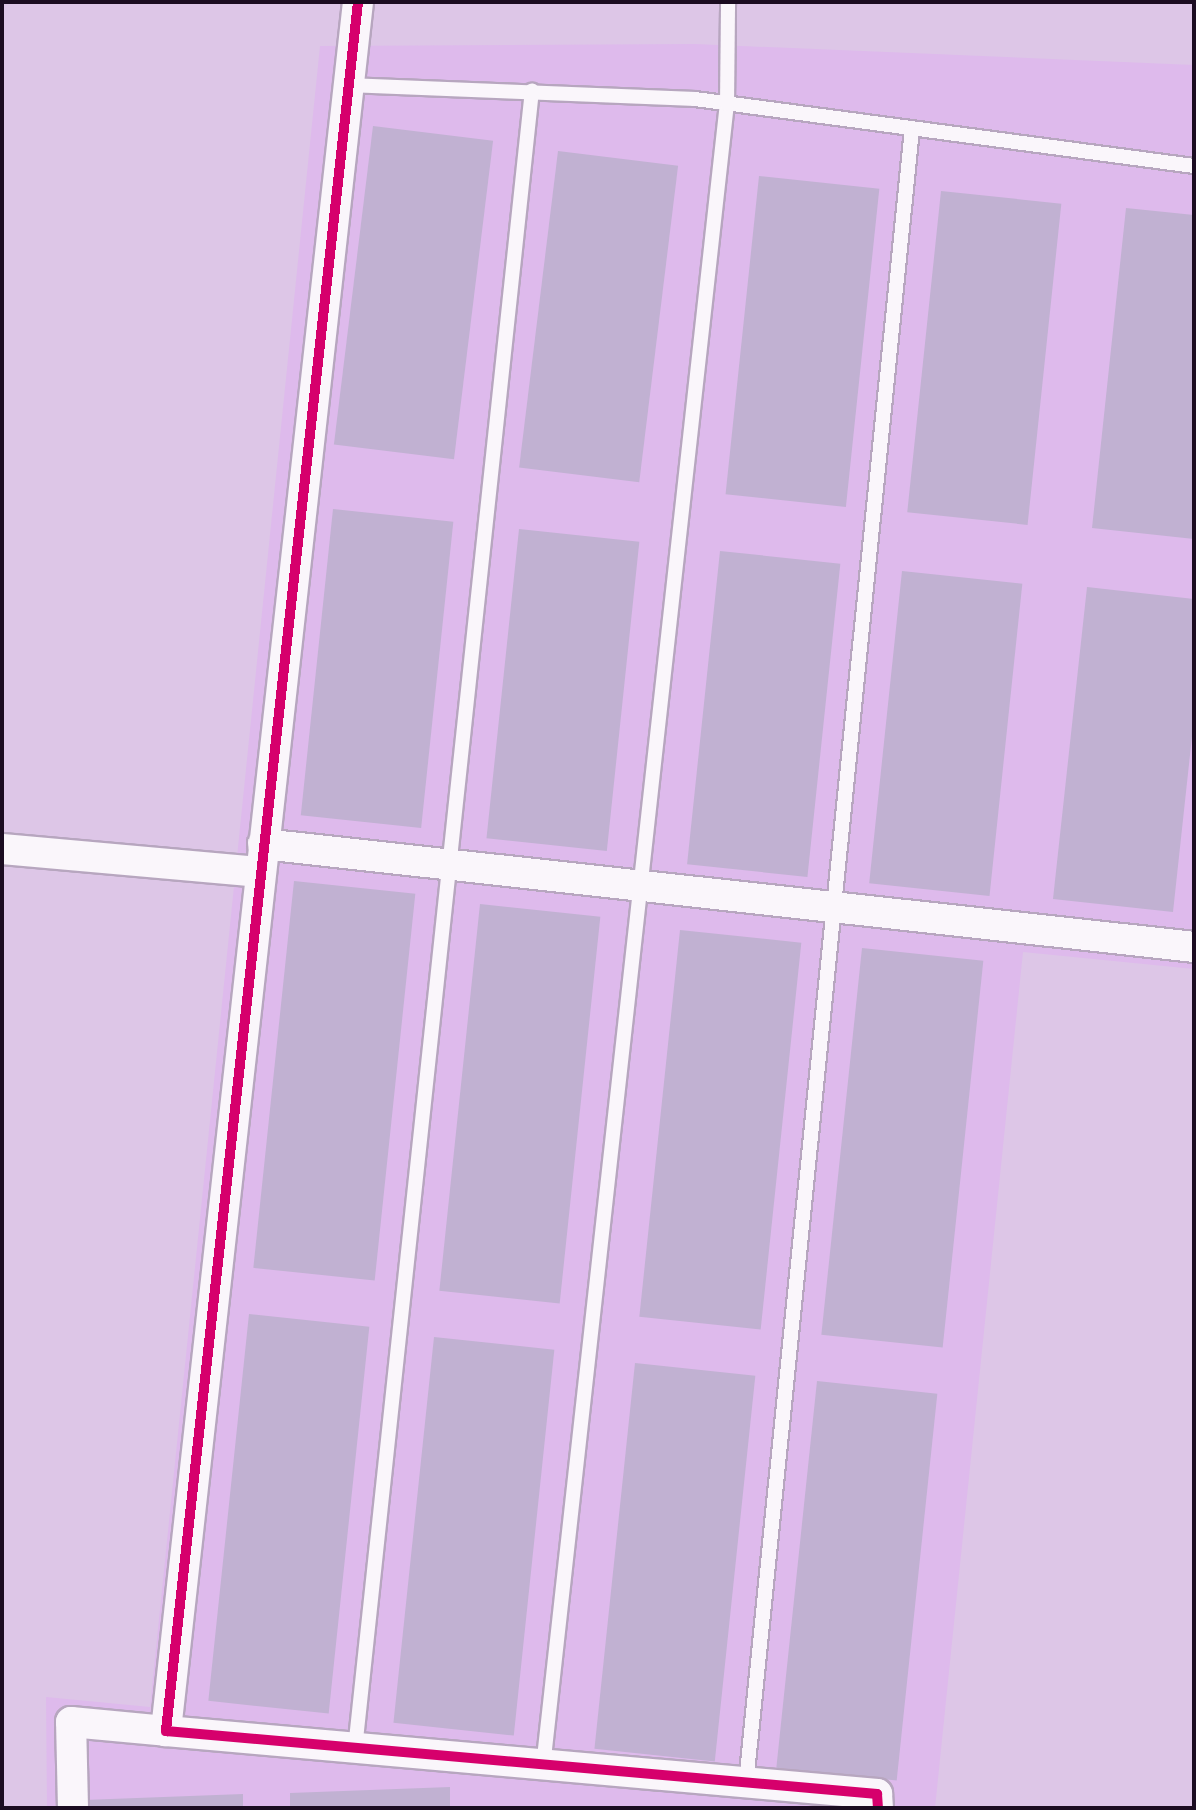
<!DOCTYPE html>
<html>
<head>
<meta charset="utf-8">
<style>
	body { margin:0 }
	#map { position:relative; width:1196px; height:1810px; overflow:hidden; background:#ddc6e7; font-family:"DM Sans",sans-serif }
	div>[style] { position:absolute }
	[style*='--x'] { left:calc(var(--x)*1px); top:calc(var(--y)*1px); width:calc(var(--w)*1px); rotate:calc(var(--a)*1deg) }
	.built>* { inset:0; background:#debaec }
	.building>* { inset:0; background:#c1b1d2; transform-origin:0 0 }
	.roads { filter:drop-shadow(2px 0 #b7a6bf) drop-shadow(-2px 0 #b7a6bf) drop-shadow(0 2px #b7a6bf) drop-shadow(0 -2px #b7a6bf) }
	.service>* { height:14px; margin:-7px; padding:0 7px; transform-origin:7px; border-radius:7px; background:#faf6fb }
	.minor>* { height:30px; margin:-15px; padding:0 15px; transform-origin:15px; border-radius:15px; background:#faf6fb }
	.cycleway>* { height:10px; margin:-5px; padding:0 5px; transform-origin:5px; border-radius:5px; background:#d6006c }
	span { translate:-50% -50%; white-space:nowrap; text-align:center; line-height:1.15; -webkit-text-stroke:7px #e3b9f4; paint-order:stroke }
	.frame { position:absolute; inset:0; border:4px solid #1b0c21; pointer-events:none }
</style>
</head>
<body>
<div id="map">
	<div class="built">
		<div style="clip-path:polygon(695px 44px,1194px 65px,1194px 969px,1023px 952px,935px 1808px,47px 1808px,46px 1697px,150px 1707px,320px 46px)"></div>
	</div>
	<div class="building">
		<div style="left:373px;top:126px;width:121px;height:321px;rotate:7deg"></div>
		<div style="left:558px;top:151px;width:121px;height:319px;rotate:7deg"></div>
		<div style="left:759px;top:176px;width:121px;height:320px;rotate:6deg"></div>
		<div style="left:941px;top:191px;width:121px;height:323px;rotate:6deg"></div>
		<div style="clip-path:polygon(1126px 208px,1194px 215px,1194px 539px,1092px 528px)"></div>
		<div style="left:333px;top:509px;width:121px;height:308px;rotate:6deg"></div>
		<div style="left:519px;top:529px;width:121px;height:311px;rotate:6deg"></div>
		<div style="left:720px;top:551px;width:121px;height:315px;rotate:6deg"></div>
		<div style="left:902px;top:571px;width:121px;height:314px;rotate:6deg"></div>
		<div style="clip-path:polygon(1087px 587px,1194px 599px,1194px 718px,1173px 912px,1053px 899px)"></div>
		<div style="left:294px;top:881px;width:122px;height:389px;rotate:6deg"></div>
		<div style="left:480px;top:904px;width:121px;height:389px;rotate:6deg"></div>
		<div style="left:680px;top:930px;width:122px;height:389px;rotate:6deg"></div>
		<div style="left:862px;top:948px;width:122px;height:389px;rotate:6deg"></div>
		<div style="left:249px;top:1314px;width:121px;height:389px;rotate:6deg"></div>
		<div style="left:434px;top:1337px;width:121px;height:388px;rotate:6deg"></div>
		<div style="left:635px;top:1363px;width:121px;height:388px;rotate:6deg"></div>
		<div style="left:817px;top:1381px;width:121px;height:389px;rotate:6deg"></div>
		<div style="clip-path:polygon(450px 1787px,450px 1808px,290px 1808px,290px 1793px)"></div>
		<div style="clip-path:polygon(243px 1794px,243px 1808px,84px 1808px,84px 1800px)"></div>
	</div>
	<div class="roads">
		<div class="service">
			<div style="--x:348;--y:85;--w:347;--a:2.3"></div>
			<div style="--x:695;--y:99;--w:503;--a:7.65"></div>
			<div style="--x:355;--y:1749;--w:1668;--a:-83.91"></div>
			<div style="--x:543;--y:1767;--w:1673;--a:-83.69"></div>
			<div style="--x:727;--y:104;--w:102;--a:-89.4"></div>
			<div style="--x:746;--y:1783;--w:1662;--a:-84.27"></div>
		</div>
		<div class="minor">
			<div style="--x:358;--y:2;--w:1740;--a:96.34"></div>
			<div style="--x:166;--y:1731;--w:714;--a:5.06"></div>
			<div style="--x:877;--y:1794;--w:14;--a:86"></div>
			<div style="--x:263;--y:844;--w:937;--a:6.31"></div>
			<div style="--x:2;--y:849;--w:259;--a:5.1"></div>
			<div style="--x:73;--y:1808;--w:86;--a:-91.3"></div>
			<div style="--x:71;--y:1722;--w:95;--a:5.4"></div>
		</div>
	</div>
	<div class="cycleway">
		<div style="--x:358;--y:2;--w:1740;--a:96.34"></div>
		<div style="--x:166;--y:1731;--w:714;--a:5.06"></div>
		<div style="--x:877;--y:1794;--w:14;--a:86"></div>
	</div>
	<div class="frame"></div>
</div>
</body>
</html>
